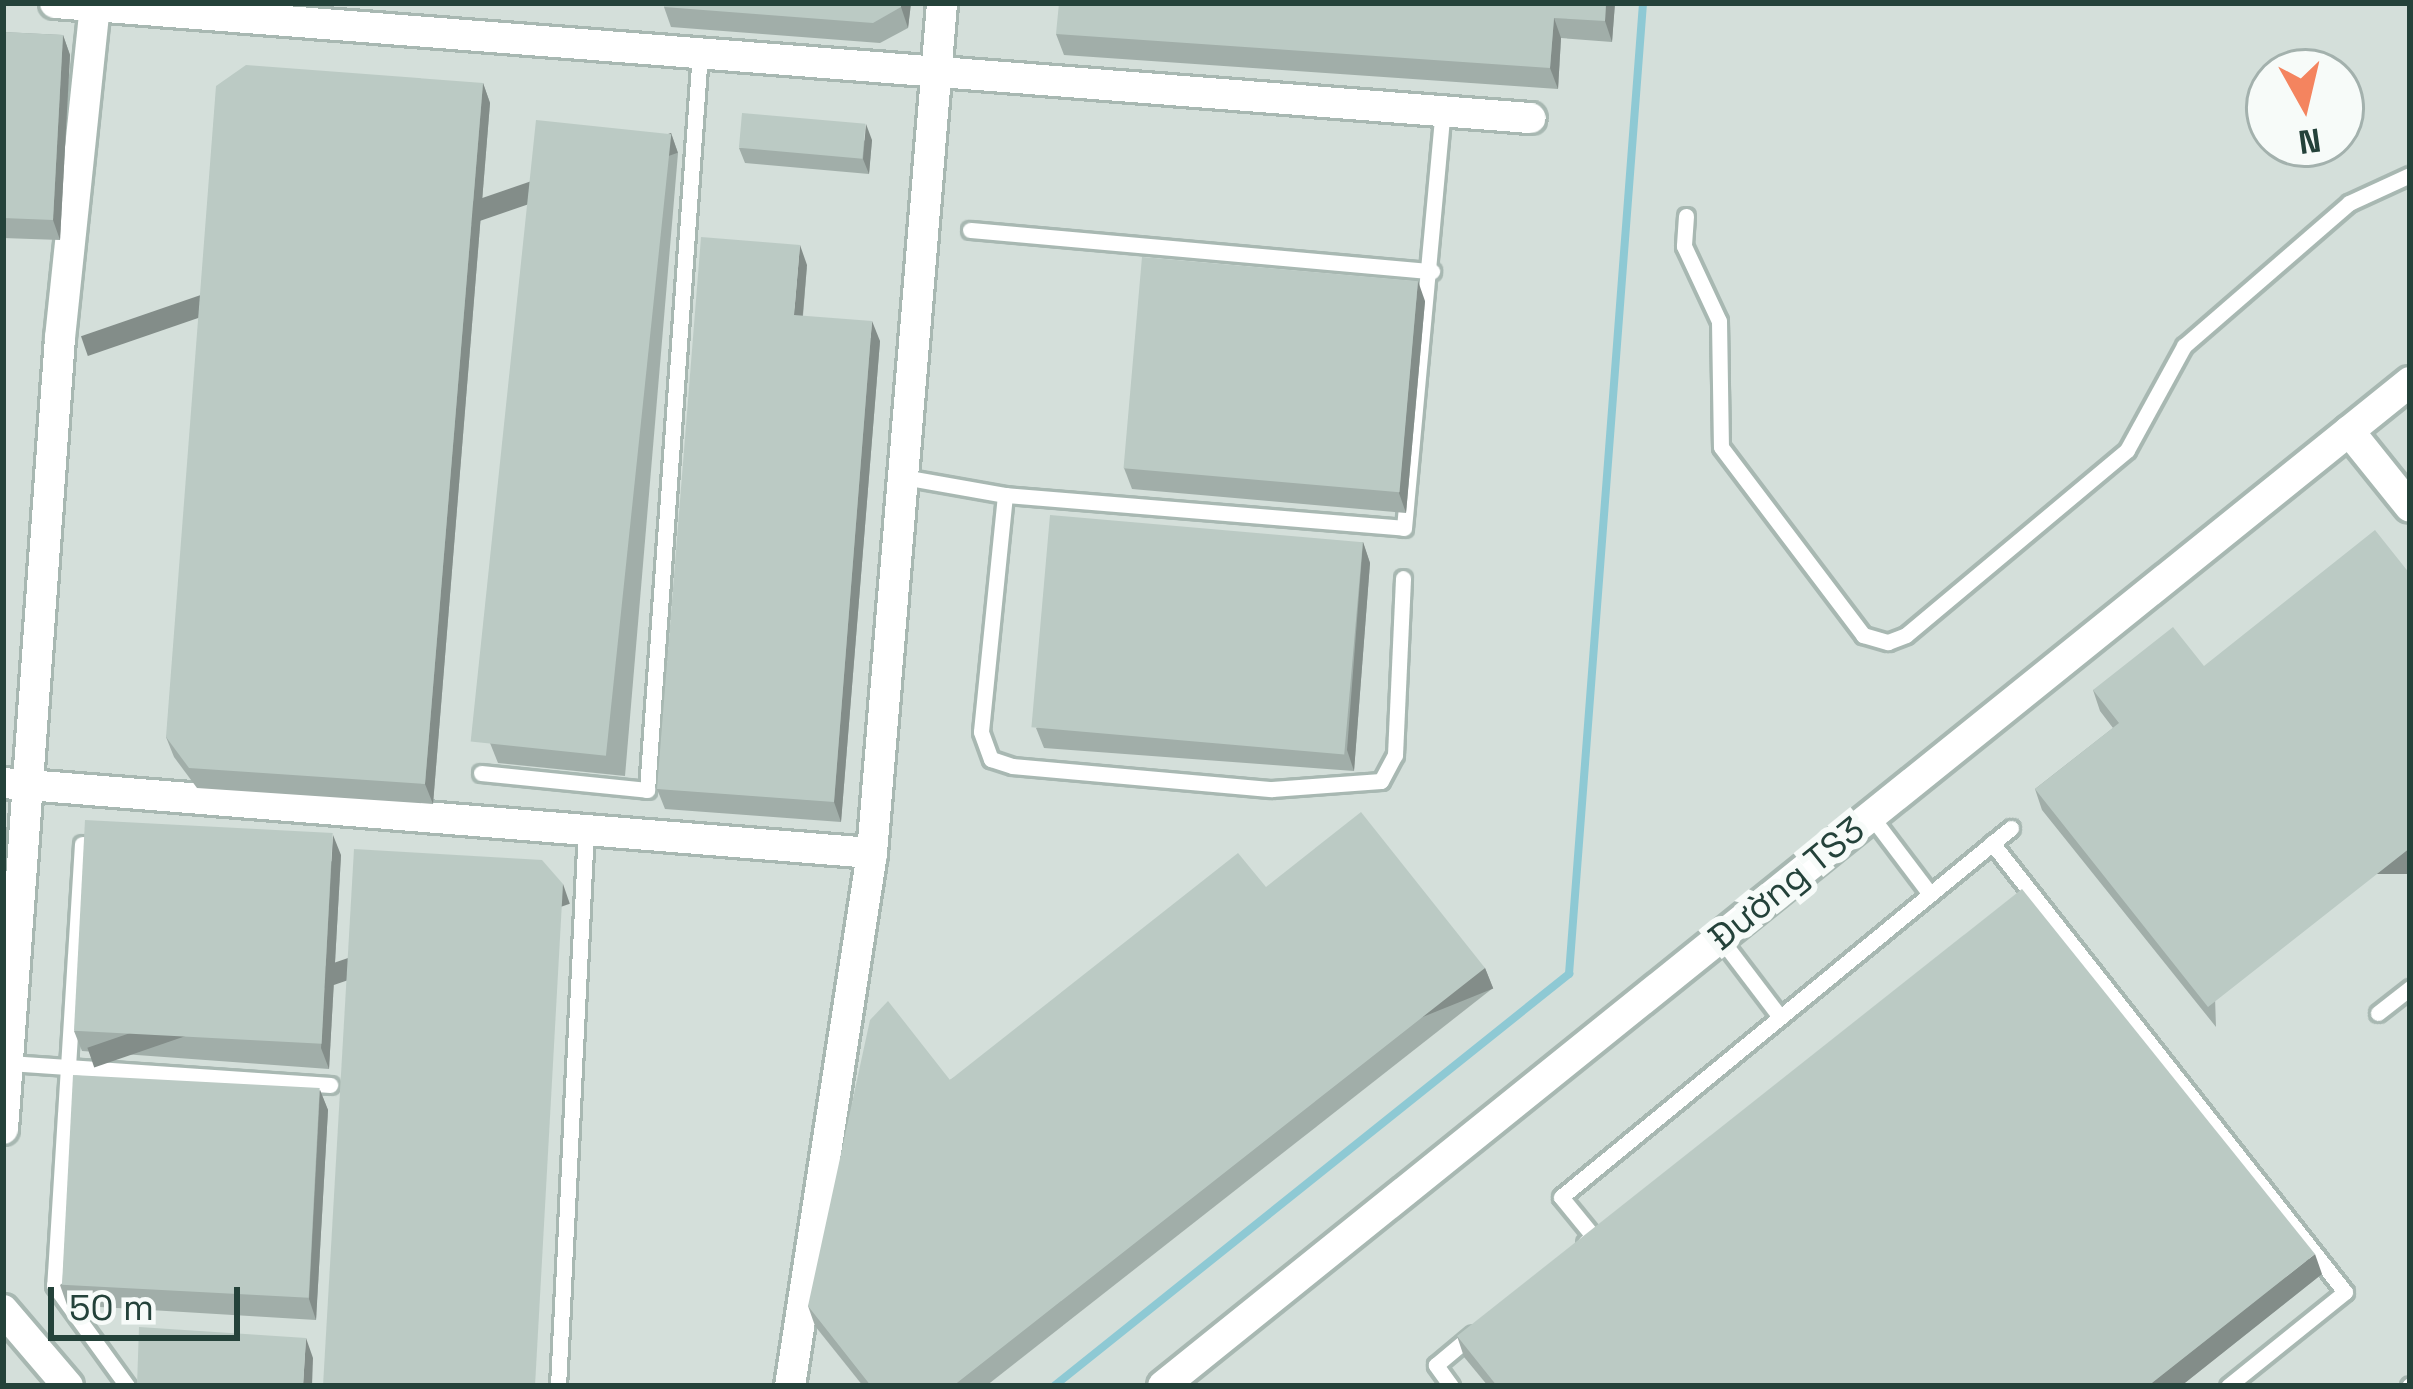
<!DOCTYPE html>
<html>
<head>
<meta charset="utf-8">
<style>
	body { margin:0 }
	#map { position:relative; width:2413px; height:1389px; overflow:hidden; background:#e6efeb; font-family:"Space Grotesk",sans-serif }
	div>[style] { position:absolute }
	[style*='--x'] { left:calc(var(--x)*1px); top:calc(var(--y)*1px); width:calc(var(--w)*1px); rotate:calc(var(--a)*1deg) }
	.built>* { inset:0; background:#d4dfda }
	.stream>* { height:8px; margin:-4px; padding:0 4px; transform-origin:4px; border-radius:4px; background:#8ec9d4 }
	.roads { filter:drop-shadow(3px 0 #a8b8b2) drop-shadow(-3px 0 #a8b8b2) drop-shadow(0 3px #a8b8b2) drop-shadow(0 -3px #a8b8b2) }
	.service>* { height:15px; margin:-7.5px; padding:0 7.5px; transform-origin:7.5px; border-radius:7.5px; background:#fff }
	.minor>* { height:30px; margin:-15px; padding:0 15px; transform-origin:15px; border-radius:15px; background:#fff }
	.wall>* { inset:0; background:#a1aea9 }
	.shaded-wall>* { inset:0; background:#838d89; transform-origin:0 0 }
	.building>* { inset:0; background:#bbcac4; transform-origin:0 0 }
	span { translate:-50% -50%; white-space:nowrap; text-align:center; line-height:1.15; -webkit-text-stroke:12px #f7fbf9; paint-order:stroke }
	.street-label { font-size:36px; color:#24423a }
	.frame { position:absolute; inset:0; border:6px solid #24423a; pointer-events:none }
	.north { position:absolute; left:2245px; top:48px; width:120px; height:120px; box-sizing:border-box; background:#f7fbf9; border:3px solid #a3b1ad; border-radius:50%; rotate:172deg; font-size:33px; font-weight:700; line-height:48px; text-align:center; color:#24423a }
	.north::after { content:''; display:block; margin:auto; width:42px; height:54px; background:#f4845f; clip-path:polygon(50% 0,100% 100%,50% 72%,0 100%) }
	.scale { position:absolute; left:48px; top:1287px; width:192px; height:54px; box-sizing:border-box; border:6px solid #24423a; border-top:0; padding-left:15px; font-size:36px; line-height:42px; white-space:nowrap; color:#24423a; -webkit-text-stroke:9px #f7fbf9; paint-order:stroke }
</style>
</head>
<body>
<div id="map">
	<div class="built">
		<div style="clip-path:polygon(evenodd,3px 3px,2410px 3px,2410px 1386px,3px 1386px,3px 3px,2269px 72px,2341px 72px,2341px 144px,2269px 144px,2269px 72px)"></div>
	</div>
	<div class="stream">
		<div style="--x:1054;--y:1386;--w:660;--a:-38.66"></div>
		<div style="--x:1569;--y:974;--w:974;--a:-85.64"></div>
	</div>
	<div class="roads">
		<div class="service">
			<div style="--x:1686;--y:216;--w:30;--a:94"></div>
			<div style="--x:1684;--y:246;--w:83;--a:65"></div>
			<div style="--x:1719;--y:321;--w:126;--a:89.1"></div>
			<div style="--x:1721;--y:447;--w:236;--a:52.9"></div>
			<div style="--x:1863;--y:635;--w:26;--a:16"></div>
			<div style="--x:1888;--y:642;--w:19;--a:-21"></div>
			<div style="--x:1906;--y:635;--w:288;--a:-39.9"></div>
			<div style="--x:2127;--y:450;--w:119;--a:-61.3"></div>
			<div style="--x:2184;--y:346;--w:218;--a:-40.9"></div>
			<div style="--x:2349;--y:203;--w:67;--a:-24.7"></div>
			<div style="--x:970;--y:230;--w:464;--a:5.1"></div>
			<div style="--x:903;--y:477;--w:104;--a:10"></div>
			<div style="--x:1005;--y:495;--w:400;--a:4.7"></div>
			<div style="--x:1404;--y:528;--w:419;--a:-84.7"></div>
			<div style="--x:1005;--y:495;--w:238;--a:95.8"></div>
			<div style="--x:981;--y:732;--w:29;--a:70"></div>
			<div style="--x:991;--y:759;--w:22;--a:18"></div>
			<div style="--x:1012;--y:766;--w:261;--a:5.1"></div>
			<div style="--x:1272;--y:789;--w:109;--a:-4.2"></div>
			<div style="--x:1381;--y:781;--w:30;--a:-62"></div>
			<div style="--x:1395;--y:755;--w:177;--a:-87.4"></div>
			<div style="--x:481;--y:773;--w:167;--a:5.8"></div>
			<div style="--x:647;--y:790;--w:739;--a:-85.89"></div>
			<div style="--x:1871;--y:816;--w:98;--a:52.9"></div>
			<div style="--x:1992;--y:843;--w:571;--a:51.83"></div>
			<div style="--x:2345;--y:1292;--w:150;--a:141.2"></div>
			<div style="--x:82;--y:844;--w:442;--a:93.6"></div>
			<div style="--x:54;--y:1285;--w:125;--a:54.1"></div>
			<div style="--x:1720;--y:938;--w:99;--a:52.8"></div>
			<div style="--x:2378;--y:1013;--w:41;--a:-38"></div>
			<div style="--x:9;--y:1063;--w:322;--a:3.9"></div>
			<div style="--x:1585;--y:1243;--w:11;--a:-41"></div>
			<div style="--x:1593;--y:1236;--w:50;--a:-129.4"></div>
			<div style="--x:1561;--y:1197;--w:582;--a:-39.35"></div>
			<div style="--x:558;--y:1386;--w:557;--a:-87.12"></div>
			<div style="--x:1451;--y:1386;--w:26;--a:-126"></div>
			<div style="--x:1436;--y:1365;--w:48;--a:-40"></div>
			<div style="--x:2409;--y:1386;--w:1;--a:-45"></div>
		</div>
		<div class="minor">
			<div style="--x:55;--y:3;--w:1480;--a:4.46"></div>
			<div style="--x:2349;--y:431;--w:97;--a:51.2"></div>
			<div style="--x:3;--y:783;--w:872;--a:4.61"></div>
			<div style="--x:3;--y:1129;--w:793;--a:-85.88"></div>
			<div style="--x:60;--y:338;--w:337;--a:-84"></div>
			<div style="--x:3;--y:1310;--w:100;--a:49.5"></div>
			<div style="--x:790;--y:1386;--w:539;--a:-81.25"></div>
			<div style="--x:872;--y:853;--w:853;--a:-85.29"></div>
			<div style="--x:1163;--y:1386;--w:1601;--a:-38.84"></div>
		</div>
	</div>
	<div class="wall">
		<div style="clip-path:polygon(911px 3px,908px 28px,880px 43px,671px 27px,664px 7px)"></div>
		<div style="clip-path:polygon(1615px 3px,1612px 42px,1561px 38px,1558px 89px,1064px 55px,1056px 34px)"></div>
		<div style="clip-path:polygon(3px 32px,63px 35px,70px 55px,60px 240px,3px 238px)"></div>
		<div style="clip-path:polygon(483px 83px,490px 103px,433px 804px,197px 788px,174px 757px,166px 737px)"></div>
		<div style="clip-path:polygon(671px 133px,678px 153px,625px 776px,498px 763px,490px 743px)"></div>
		<div style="clip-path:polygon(872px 140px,869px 174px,745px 163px,739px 148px)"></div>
		<div style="clip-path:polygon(807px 265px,803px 316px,880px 341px,841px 822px,665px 809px,657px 789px)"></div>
		<div style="clip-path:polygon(1425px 301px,1406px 513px,1132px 489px,1124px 468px)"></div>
		<div style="clip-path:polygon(1363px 542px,1370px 563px,1354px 771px,1044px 748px,1036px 728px)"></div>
		<div style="clip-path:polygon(2204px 666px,2216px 1027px,2042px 810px,2035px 789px,2113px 728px,2100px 711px,2093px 690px)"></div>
		<div style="clip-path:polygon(341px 855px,329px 1069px,82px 1051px,74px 1031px)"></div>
		<div style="clip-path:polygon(1266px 887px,1485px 968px,1493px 988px,986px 1386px,863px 1386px,815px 1326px,808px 1306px,950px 1080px)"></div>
		<div style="clip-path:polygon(320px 1090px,328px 1110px,316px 1320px,67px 1305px,60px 1285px)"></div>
		<div style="clip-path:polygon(2322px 1274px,2181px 1386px,1488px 1386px,1464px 1357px,1457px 1336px)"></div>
	</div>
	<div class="shaded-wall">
		<div style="clip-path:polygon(901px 3px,911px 3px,908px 28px,901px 7px)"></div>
		<div style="clip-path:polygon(1606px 3px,1615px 3px,1612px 42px,1605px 21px)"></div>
		<div style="clip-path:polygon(1554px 18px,1561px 38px,1558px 89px,1550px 68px)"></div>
		<div style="clip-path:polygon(63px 35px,70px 55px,60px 240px,53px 220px)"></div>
		<div style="clip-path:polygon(483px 83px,490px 103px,433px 804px,425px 784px)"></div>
		<div style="clip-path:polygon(866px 124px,872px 140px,869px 174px,863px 159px)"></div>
		<div style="left:671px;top:133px;width:21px;height:624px;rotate:71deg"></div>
		<div style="clip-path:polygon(800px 245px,807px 265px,801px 335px,794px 315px)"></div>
		<div style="clip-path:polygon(1418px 281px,1425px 301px,1406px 513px,1399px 493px)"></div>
		<div style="clip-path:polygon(872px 321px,880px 341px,841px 822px,834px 802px)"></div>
		<div style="clip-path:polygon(1363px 542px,1370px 563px,1354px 771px,1347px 750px)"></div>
		<div style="clip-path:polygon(333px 835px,341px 855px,329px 1069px,321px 1048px)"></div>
		<div style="left:2410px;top:848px;width:26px;height:257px;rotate:90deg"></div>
		<div style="left:563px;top:884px;width:21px;height:503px;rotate:71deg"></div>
		<div style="left:1485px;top:968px;width:22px;height:677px;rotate:68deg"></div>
		<div style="clip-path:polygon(320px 1090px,328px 1110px,316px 1320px,309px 1299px)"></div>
		<div style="clip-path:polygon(2315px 1254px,2322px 1274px,2181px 1386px,2148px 1386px)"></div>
		<div style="clip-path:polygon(306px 1338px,313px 1358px,312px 1386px,303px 1386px)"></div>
	</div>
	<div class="building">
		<div style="clip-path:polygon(664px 3px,901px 3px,901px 7px,873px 23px,664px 7px)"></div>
		<div style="clip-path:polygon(1059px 3px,1606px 3px,1605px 21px,1554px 18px,1550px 68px,1056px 34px)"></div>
		<div style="clip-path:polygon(3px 32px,63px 35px,53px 220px,3px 218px)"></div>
		<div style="clip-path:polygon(246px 65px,483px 83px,425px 784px,189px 768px,166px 737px,216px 86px)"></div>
		<div style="left:742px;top:113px;width:124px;height:35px;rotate:5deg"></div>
		<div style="left:536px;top:120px;width:136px;height:625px;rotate:6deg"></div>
		<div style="clip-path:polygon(701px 237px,800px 245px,794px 315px,872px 321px,834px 802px,657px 789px)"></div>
		<div style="left:1142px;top:257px;width:277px;height:212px;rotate:5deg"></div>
		<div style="left:1050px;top:515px;width:314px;height:213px;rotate:5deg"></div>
		<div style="clip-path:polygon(2375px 530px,2410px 574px,2410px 848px,2208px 1007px,2035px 789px,2119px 723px,2093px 690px,2173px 627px,2204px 666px)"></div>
		<div style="clip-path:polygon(1361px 812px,1485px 968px,953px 1386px,871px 1386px,808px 1306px,870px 1020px,888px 1001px,950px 1080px,1238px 853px,1266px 887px)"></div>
		<div style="left:85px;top:820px;width:248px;height:211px;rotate:3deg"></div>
		<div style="clip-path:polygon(354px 849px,542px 860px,563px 884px,535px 1386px,323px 1386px)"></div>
		<div style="clip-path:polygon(2022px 889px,2315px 1254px,2148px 1386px,1497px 1386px,1457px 1336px)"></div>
		<div style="left:73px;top:1075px;width:247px;height:210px;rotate:3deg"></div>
		<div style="clip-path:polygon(139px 1327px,306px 1338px,303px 1386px,137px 1386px)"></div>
	</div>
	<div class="street-label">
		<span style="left:1787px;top:884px;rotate:-39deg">Đường TS3</span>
	</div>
	<div class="frame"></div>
	<div class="north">N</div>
	<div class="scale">50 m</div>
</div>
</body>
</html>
